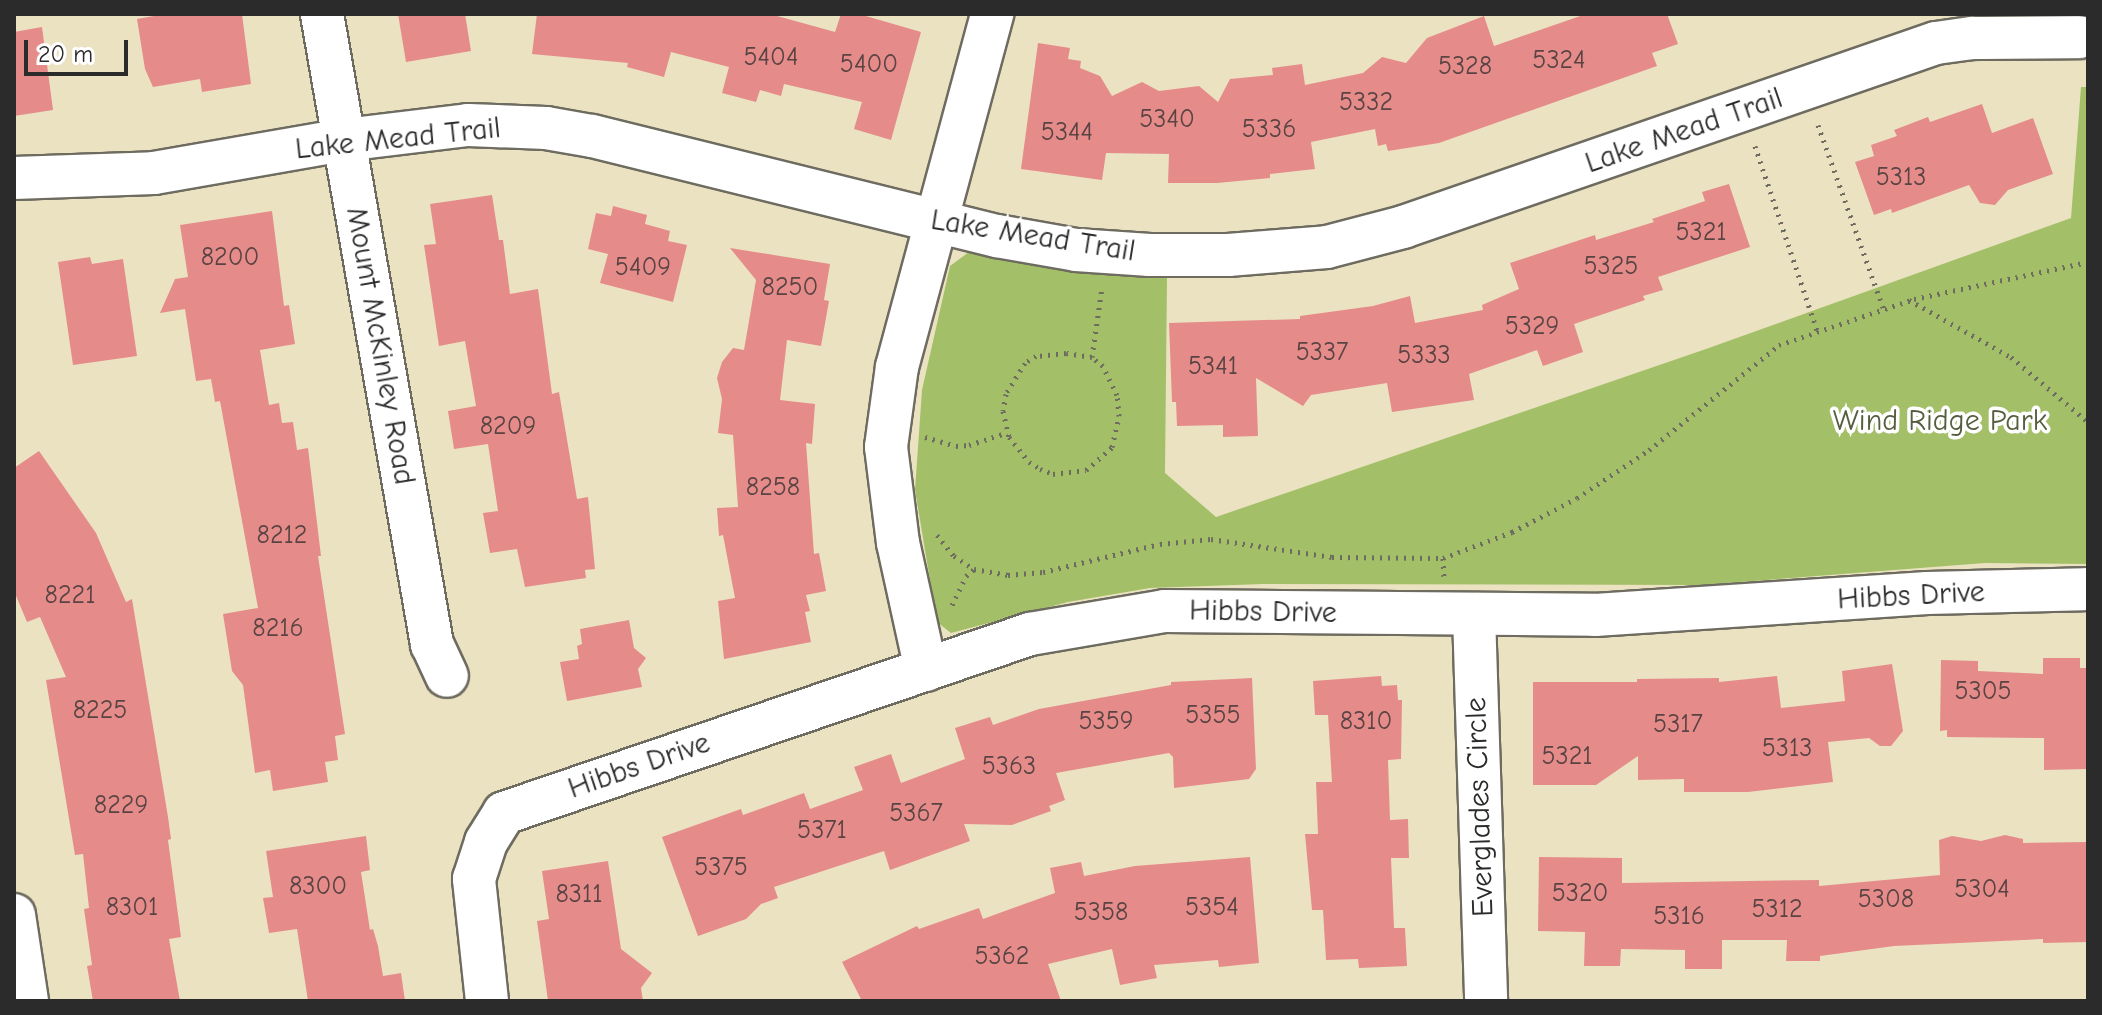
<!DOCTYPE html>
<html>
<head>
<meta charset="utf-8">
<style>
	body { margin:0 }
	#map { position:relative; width:2102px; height:1015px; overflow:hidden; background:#ebe2c1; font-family:"Comic Neue",sans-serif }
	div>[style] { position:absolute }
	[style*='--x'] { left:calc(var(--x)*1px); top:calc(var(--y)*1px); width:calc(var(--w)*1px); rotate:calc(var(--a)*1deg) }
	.green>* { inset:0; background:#a3c068 }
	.building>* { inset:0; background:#e58c8a }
	.path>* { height:5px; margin-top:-2.5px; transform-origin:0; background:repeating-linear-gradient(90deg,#6e6b60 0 2px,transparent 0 8px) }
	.roads { filter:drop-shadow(2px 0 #6e6b60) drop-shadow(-2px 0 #6e6b60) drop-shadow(0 2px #6e6b60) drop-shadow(0 -2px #6e6b60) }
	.minor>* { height:42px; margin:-21px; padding:0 21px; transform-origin:21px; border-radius:21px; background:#fff }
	span { translate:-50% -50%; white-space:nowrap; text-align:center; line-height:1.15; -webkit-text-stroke:7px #fff; paint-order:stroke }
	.number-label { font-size:26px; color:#5a4343 }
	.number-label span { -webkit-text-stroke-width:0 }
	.street-label { font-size:30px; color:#2b2b2b }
	.park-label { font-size:30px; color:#555f40 }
	.frame { position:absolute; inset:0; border:16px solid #2b2b2b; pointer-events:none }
	.scale { position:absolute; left:24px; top:40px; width:104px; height:36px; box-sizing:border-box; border:4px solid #2b2b2b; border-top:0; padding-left:10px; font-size:24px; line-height:28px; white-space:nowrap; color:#2b2b2b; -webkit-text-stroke:6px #fff; paint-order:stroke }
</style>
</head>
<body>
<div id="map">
	<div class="green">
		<div style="clip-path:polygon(2081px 87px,2088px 87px,2088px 564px,1985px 563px,1701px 585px,1263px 584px,1150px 588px,1068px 602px,951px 633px,937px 622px,915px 490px,922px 390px,950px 266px,969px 252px,1077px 271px,1167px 278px,1165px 473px,1216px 517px,1706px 349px,2071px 218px)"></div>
	</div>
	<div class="building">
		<div style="clip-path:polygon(165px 14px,242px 14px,251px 84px,202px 92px,200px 79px,153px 87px,145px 69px,137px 19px)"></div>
		<div style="clip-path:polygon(398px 14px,465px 14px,471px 51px,406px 62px)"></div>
		<div style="clip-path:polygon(537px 14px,770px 14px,835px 32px,841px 14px,859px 14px,921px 32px,891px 140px,854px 129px,862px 102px,784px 84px,781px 96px,760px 90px,756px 102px,722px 93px,729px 67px,671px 52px,664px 77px,627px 67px,628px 63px,532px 54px)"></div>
		<div style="clip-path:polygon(1586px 14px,1667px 14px,1678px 44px,1652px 53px,1657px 66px,1439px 143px,1388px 151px,1386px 144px,1378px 146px,1375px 129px,1311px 142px,1315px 169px,1270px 174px,1270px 178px,1217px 183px,1168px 183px,1169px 154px,1106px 153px,1102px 180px,1021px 169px,1038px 43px,1070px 48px,1068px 59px,1081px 61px,1080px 68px,1100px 76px,1112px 96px,1142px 82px,1159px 91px,1199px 86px,1218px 102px,1230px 79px,1273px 75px,1272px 68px,1302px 64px,1305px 85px,1363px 73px,1382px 57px,1406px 63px,1427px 38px,1484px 16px,1494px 46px)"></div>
		<div style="clip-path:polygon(42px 27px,53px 110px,14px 116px,14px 32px)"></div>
		<div style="clip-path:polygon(1982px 104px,1992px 133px,2033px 118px,2053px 174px,2008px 190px,1995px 205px,1980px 203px,1969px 185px,1892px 213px,1891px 209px,1874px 215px,1855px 162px,1874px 156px,1871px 145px,1897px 136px,1894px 130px,1928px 117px,1930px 122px)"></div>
		<div style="clip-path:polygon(1729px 184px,1750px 247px,1658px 277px,1663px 290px,1643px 296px,1645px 300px,1574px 324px,1583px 352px,1543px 366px,1537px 350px,1469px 374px,1474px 400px,1392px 412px,1387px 383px,1311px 395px,1303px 406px,1256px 378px,1258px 436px,1223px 437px,1223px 425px,1177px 426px,1176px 402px,1172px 402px,1169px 323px,1300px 319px,1300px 316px,1373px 306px,1410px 296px,1415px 323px,1483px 310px,1482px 305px,1519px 289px,1510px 263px,1595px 235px,1596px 240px,1654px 222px,1652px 219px,1705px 201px,1702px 192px)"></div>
		<div style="clip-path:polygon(492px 195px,499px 240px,503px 240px,510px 294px,538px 289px,552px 394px,559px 392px,577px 499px,588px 497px,595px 569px,585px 570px,586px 578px,525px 587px,517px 549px,490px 553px,483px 513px,498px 511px,488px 444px,454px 449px,448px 411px,476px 406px,465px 341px,439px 346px,424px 245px,436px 244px,430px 204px)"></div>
		<div style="clip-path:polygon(613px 206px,647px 215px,645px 224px,670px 231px,668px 241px,687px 245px,673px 302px,600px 283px,608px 254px,588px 249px,596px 213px,611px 216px)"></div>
		<div style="clip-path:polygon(272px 211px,284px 306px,289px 305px,295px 344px,260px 350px,269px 405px,279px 403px,282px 423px,293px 422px,297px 450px,308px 448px,321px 556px,318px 556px,345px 734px,335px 736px,338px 760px,325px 762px,328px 782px,273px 791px,270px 770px,255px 773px,243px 685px,232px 671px,223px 614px,258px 608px,220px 401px,215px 402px,211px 379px,196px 381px,185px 309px,160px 313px,175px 279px,188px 277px,180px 225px)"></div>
		<div style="clip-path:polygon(730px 248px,830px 264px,824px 300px,829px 301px,821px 346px,787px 340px,780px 400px,815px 404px,812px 444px,806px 443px,814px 554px,819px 553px,826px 591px,806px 595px,810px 611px,805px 612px,811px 642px,724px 659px,718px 601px,735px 598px,723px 535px,719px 536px,717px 508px,738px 507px,733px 435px,718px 433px,722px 399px,717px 378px,722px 362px,733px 348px,744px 350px,756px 280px)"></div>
		<div style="clip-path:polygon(90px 257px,92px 264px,123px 259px,137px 356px,73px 365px,58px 262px)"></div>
		<div style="clip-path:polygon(39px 451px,96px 533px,126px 602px,132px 599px,168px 817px,171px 839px,168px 840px,181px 937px,169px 939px,180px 1001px,93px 1001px,87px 966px,92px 965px,84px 909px,89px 908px,83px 854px,75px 855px,46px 680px,66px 677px,40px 617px,27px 622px,14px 591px,14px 468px)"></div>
		<div style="clip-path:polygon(629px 620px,634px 648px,646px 658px,638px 669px,642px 687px,567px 701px,560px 662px,579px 659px,577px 646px,582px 644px,580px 629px)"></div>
		<div style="clip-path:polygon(2043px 658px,2080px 658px,2080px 668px,2088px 668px,2088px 769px,2044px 770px,2044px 738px,1947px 737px,1947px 730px,1940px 731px,1941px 660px,1978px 661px,1978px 671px,2043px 674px)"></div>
		<div style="clip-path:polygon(1892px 664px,1903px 731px,1891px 746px,1880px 746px,1869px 738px,1828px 742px,1833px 782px,1748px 792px,1684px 792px,1684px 779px,1638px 780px,1638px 756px,1596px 785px,1533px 785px,1533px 682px,1637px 682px,1637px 679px,1719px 678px,1719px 682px,1777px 676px,1781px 708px,1845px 701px,1842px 671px)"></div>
		<div style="clip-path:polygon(1381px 676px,1382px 686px,1397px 685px,1398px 700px,1402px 700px,1401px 759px,1388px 760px,1390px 820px,1408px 819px,1409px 858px,1391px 858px,1394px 928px,1405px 928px,1407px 966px,1359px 968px,1358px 959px,1326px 960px,1323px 910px,1312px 910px,1305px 834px,1318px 834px,1316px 782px,1332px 782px,1328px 715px,1315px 715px,1313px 681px)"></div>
		<div style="clip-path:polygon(1252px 678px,1256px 769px,1249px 779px,1174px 788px,1173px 757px,1169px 753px,1056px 773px,1065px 800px,1049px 806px,1051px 811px,1012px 825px,964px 824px,970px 841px,890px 870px,884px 851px,774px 887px,778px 898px,761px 904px,746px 919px,698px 936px,662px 837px,741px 809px,743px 815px,804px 793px,810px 809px,863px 790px,854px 767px,891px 754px,901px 783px,965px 759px,955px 728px,990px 717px,993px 725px,1039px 709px,1171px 685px,1171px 682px)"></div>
		<div style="clip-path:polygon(2005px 835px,2023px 839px,2023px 843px,2088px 842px,2088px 942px,2043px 943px,2043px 939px,1894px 946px,1820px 956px,1820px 961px,1786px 961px,1787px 940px,1722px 940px,1722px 969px,1685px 969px,1685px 950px,1621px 949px,1620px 966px,1584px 966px,1585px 932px,1538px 931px,1539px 857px,1622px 858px,1622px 883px,1819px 880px,1819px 886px,1940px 875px,1939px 840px,1952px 836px,1981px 841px)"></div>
		<div style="clip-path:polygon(366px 836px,370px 870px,361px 872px,370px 930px,373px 929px,378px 946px,383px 976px,401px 973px,405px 1001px,308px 1001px,297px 929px,269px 933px,263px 898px,273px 897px,266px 851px)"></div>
		<div style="clip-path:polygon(1250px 857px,1259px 963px,1219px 967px,1218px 960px,1154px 965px,1157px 978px,1120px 985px,1112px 949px,1048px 964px,1061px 1001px,862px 1001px,842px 962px,917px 926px,919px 929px,979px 908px,983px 919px,1055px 893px,1050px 868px,1081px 862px,1084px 876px,1135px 866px)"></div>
		<div style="clip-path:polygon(608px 861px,621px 949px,652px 973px,641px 988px,643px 1001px,548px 1001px,537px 921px,549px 919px,542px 871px)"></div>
	</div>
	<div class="path">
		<div style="--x:1818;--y:125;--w:194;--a:70.4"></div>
		<div style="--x:1755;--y:146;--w:194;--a:71.4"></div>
		<div style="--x:1909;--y:300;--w:117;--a:29.2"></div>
		<div style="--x:2011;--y:357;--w:101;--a:40.2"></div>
		<div style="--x:1092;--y:357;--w:26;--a:-171"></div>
		<div style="--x:1066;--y:353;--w:30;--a:174"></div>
		<div style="--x:1036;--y:356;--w:13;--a:148"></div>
		<div style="--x:1025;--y:363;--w:36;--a:122"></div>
		<div style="--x:1006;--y:394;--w:17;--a:100"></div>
		<div style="--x:1003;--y:411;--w:27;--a:77"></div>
		<div style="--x:1009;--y:437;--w:32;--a:51"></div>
		<div style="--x:1029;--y:462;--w:13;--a:32"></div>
		<div style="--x:1040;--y:469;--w:14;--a:21"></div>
		<div style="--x:1053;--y:474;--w:33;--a:-7"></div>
		<div style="--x:1086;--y:470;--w:35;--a:-41"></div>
		<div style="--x:1112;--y:447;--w:32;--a:-77"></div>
		<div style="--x:1119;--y:416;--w:21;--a:-95"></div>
		<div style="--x:1117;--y:395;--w:32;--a:-116"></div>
		<div style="--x:1103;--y:366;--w:14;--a:-141"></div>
		<div style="--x:1092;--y:357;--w:70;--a:-81.8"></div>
		<div style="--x:925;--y:437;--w:32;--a:16"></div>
		<div style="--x:956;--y:446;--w:13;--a:-4"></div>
		<div style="--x:969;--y:445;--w:40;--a:-18"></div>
		<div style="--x:937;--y:535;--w:27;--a:51"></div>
		<div style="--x:954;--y:556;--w:24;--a:33"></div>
		<div style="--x:974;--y:569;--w:35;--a:10"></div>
		<div style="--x:1008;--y:575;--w:35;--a:-5"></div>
		<div style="--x:1043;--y:572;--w:120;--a:-13.5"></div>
		<div style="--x:1160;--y:544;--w:51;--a:-5.6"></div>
		<div style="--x:1211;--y:539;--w:122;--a:8.5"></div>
		<div style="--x:1332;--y:557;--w:111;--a:0.5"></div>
		<div style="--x:1443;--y:558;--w:74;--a:-20.6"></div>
		<div style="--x:1512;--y:532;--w:73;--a:-27.6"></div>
		<div style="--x:1577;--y:498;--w:87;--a:-33.7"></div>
		<div style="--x:1649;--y:450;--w:167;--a:-38.9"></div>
		<div style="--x:1779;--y:345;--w:143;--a:-18.8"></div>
		<div style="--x:1914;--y:299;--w:178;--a:-12"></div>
		<div style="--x:1443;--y:558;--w:19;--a:87"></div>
		<div style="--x:952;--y:605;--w:32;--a:-64"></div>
		<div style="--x:966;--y:576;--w:11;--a:-41"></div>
	</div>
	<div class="roads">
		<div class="minor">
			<div style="--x:322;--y:14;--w:640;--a:80.1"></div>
			<div style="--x:432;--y:644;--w:35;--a:65"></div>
			<div style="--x:14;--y:178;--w:140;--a:-2"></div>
			<div style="--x:154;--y:173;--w:193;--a:-9.9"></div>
			<div style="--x:344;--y:140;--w:125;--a:-6.9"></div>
			<div style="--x:468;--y:125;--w:78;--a:2.2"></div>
			<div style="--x:546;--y:128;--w:47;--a:9.9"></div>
			<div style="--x:592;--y:136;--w:417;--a:13.9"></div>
			<div style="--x:997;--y:236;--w:80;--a:10"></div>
			<div style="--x:1076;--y:250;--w:74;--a:3.9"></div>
			<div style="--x:1150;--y:255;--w:78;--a:0"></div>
			<div style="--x:1228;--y:255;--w:99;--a:-4.6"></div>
			<div style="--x:1327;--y:247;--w:79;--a:-14.7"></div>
			<div style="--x:1403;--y:227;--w:564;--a:-19.05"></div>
			<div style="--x:1936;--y:43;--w:37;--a:-8"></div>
			<div style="--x:1973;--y:38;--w:106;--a:-0.5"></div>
			<div style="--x:1474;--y:614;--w:387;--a:88.2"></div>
			<div style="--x:926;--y:670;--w:130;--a:-102.4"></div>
			<div style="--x:898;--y:543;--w:97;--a:-97.1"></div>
			<div style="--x:886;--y:447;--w:81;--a:-82.2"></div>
			<div style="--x:897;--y:367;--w:366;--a:-74.9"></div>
			<div style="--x:14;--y:915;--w:87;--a:81.4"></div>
			<div style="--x:487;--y:1001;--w:123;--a:-96.1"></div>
			<div style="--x:474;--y:879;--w:39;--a:-72"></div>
			<div style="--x:486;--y:842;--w:34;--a:-58"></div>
			<div style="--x:504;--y:813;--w:556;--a:-18.79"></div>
			<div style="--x:1030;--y:634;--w:136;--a:-9.7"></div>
			<div style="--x:1164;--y:611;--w:431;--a:0.5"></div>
			<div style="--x:1595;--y:615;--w:333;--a:-3.8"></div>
			<div style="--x:1927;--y:593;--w:161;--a:-1.4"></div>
		</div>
	</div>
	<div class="number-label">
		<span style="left:771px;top:58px">5404</span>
		<span style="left:1559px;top:61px">5324</span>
		<span style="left:869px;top:65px">5400</span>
		<span style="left:1465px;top:67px">5328</span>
		<span style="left:1366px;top:103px">5332</span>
		<span style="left:1167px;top:120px">5340</span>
		<span style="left:1269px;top:130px">5336</span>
		<span style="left:1067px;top:133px">5344</span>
		<span style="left:1901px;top:178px">5313</span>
		<span style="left:1701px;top:233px">5321</span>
		<span style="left:230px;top:258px">8200</span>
		<span style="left:1611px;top:267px">5325</span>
		<span style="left:643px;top:268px">5409</span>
		<span style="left:790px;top:288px">8250</span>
		<span style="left:1532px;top:327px">5329</span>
		<span style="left:1322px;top:353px">5337</span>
		<span style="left:1424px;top:356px">5333</span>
		<span style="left:1213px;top:367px">5341</span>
		<span style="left:508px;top:427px">8209</span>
		<span style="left:773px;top:488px">8258</span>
		<span style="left:282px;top:536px">8212</span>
		<span style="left:70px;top:596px">8221</span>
		<span style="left:278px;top:629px">8216</span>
		<span style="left:1983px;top:692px">5305</span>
		<span style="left:100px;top:711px">8225</span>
		<span style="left:1213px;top:716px">5355</span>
		<span style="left:1106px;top:722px">5359</span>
		<span style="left:1366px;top:722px">8310</span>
		<span style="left:1678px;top:725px">5317</span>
		<span style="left:1787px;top:749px">5313</span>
		<span style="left:1567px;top:757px">5321</span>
		<span style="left:1009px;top:767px">5363</span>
		<span style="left:121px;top:806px">8229</span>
		<span style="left:916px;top:814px">5367</span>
		<span style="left:822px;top:831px">5371</span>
		<span style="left:721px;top:868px">5375</span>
		<span style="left:318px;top:887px">8300</span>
		<span style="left:1982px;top:890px">5304</span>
		<span style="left:1580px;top:894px">5320</span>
		<span style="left:579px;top:895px">8311</span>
		<span style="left:1886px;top:900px">5308</span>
		<span style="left:132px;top:908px">8301</span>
		<span style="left:1212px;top:908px">5354</span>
		<span style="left:1777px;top:910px">5312</span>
		<span style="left:1101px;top:913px">5358</span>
		<span style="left:1679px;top:917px">5316</span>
		<span style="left:1002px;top:957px">5362</span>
	</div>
	<div class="street-label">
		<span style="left:1684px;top:131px;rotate:-19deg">Lake Mead Trail</span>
		<span style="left:398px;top:139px;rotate:-6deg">Lake Mead Trail</span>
		<span style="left:1033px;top:236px;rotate:9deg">Lake Mead Trail</span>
		<span style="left:380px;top:346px;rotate:80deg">Mount McKinley Road</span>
		<span style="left:1911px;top:596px;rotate:-3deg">Hibbs Drive</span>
		<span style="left:1263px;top:612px;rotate:1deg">Hibbs Drive</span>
		<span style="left:639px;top:766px;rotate:-19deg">Hibbs Drive</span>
		<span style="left:1480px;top:807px;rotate:-92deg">Everglades Circle</span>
	</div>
	<div class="park-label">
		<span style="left:1940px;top:421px">Wind Ridge Park</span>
	</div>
	<div class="frame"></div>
	<div class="scale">20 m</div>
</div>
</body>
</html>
